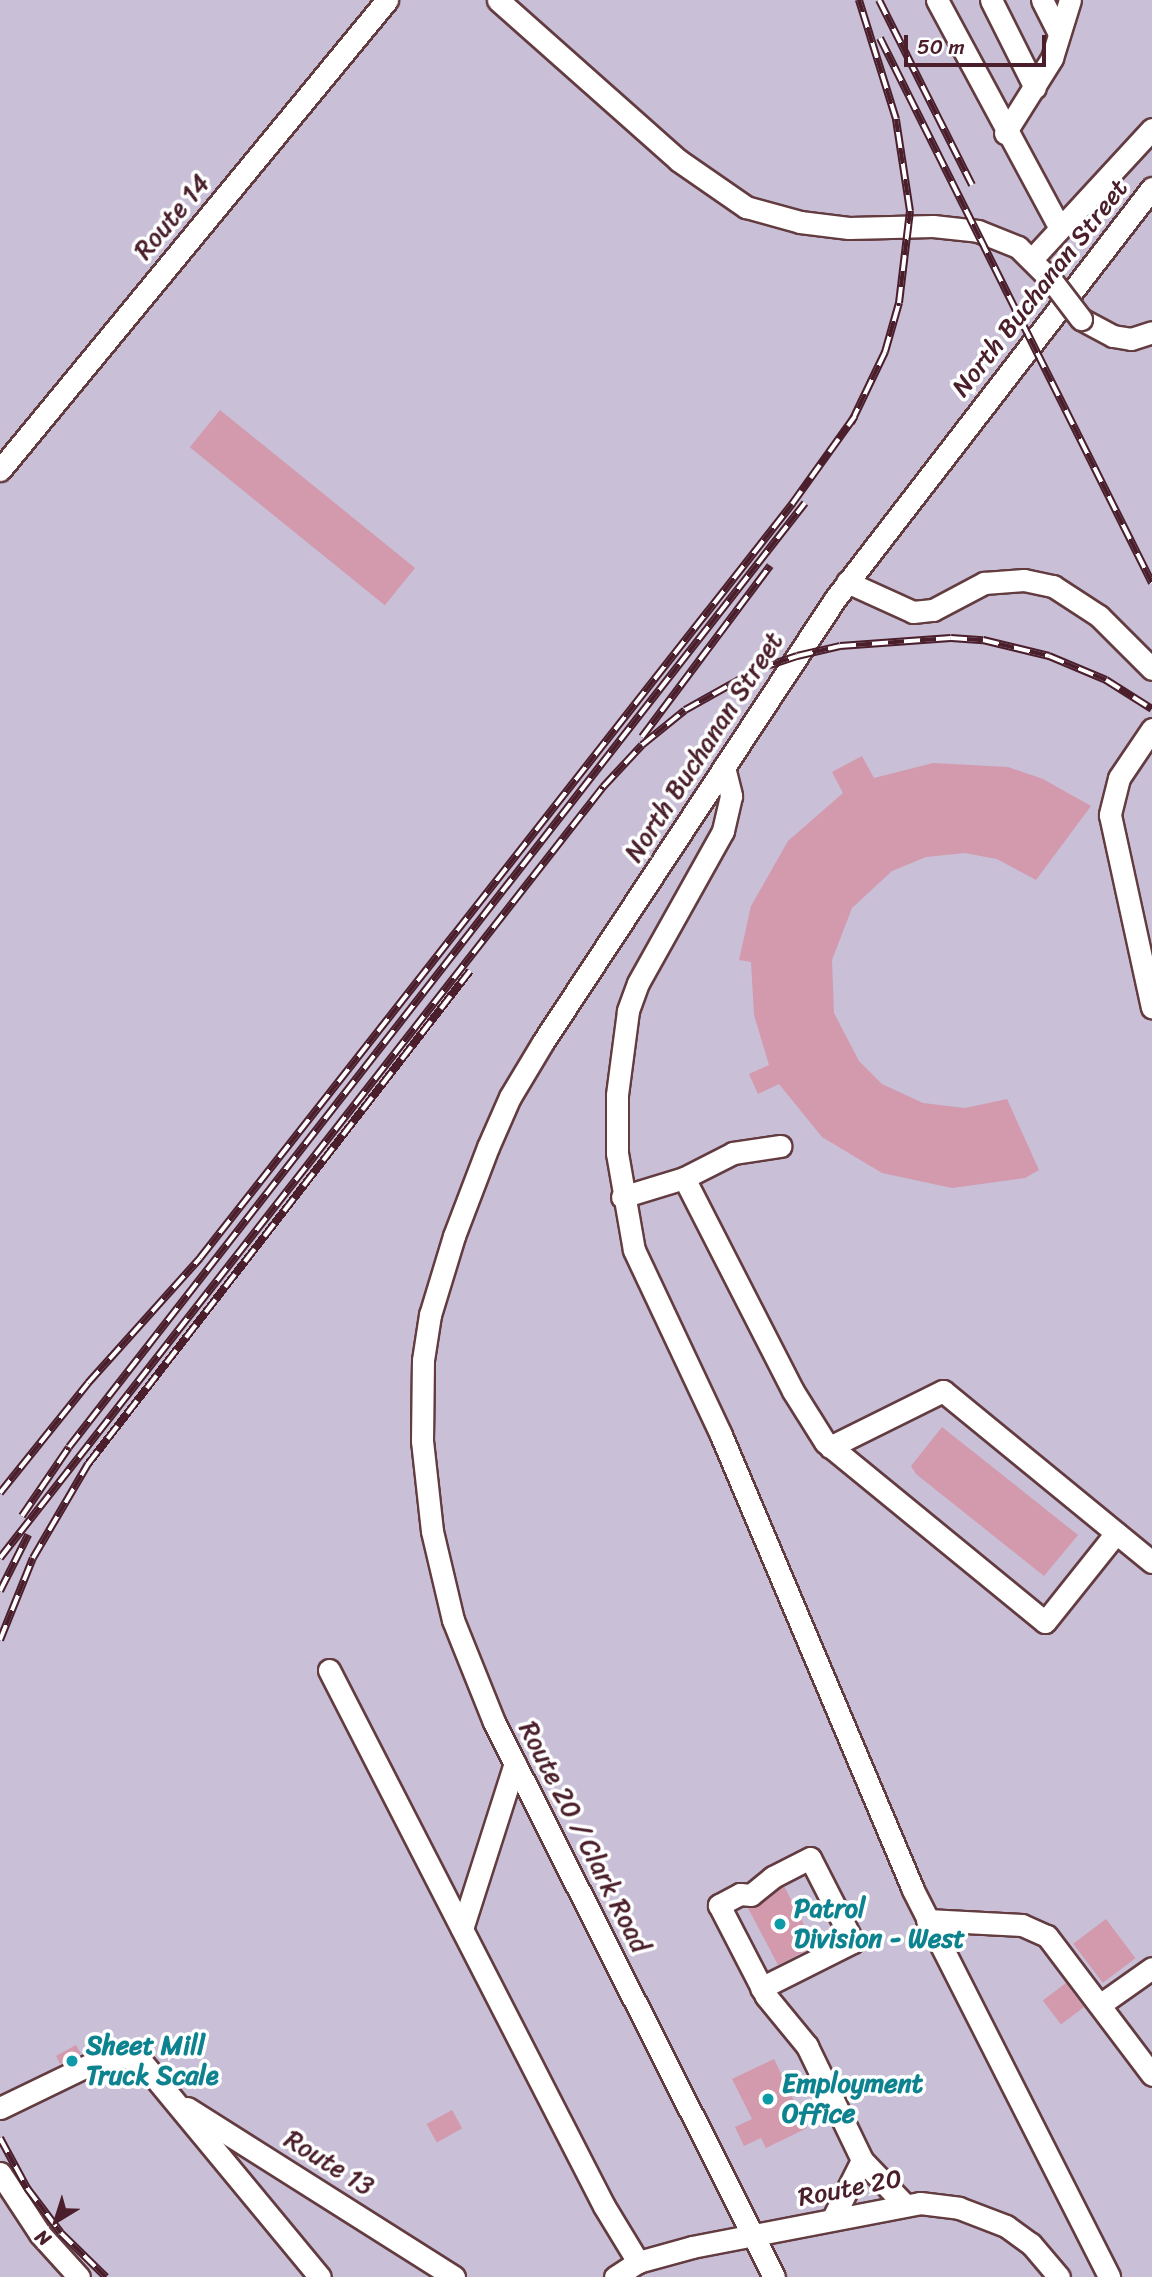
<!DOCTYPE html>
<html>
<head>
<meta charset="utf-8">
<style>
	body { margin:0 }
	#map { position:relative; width:1152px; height:2277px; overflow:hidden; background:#eeddba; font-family:Sriracha,sans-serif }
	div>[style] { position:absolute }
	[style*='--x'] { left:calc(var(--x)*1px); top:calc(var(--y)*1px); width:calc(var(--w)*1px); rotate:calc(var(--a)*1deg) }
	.industrial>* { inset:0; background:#c9bfd7; transform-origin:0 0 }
	.building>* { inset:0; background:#d29aac; transform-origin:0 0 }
	.roads { filter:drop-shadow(2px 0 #633c40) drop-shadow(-2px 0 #633c40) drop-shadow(0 2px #633c40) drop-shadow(0 -2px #633c40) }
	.minor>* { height:21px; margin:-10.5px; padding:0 10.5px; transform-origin:10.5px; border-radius:10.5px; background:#fff }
	.rail>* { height:8px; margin-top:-4px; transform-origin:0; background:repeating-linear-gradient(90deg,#fff 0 16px,#4a1f2b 0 32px); box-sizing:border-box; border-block:2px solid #4a1f2b }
	.bridges { filter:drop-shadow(2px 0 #633c40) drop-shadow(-2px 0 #633c40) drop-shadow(0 2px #633c40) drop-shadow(0 -2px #633c40) }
	.minor-bridge>* { height:21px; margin:-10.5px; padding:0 10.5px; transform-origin:10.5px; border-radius:10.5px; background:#fff }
	.dots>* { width:19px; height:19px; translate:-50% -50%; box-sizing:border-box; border:4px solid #fff; border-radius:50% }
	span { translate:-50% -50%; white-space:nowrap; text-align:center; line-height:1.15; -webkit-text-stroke:7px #fff; paint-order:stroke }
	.street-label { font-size:26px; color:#4a1f2b }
	.culture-label { font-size:26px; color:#0d838f; font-weight:700 }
	.left { translate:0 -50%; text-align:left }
	.north { position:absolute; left:21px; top:2186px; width:70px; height:70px; -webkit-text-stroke:5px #fff; paint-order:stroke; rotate:218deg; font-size:19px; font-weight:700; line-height:28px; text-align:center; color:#4a1f2b }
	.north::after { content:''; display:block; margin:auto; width:24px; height:32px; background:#4a1f2b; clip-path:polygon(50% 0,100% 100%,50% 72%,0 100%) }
	.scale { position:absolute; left:904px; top:35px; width:142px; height:32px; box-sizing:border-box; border:4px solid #4a1f2b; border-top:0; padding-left:9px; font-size:21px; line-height:24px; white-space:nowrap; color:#4a1f2b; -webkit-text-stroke:5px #fff; paint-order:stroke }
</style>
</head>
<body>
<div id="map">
	<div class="industrial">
		<div style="left:0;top:0;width:1152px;height:2277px"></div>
	</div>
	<div class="building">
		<div style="left:220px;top:410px;width:251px;height:48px;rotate:39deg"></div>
		<div style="clip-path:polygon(862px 756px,874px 778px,933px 763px,1008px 767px,1043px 779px,1091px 806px,1036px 880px,997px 859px,965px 853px,926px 857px,892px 871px,852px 908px,832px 960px,834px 1013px,859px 1061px,882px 1084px,923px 1103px,965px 1108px,1007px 1099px,1039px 1170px,1025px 1178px,952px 1188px,882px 1173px,822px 1137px,779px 1084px,758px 1094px,749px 1074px,769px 1065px,754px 1015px,751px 962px,739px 960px,751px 906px,788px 841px,843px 793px,832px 772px)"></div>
		<div style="clip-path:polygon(942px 1427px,1078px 1535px,1044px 1576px,916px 1474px,911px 1466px)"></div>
		<div style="clip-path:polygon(784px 1886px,815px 1946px,778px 1965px,748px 1908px,759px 1905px)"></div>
		<div style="left:1106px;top:1919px;width:49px;height:41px;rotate:53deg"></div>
		<div style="left:1066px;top:1983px;width:30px;height:29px;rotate:53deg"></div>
		<div style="clip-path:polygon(76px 2045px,81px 2054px,60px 2064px,56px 2056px)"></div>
		<div style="clip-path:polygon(774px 2059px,807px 2128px,766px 2148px,761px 2138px,744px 2146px,735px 2127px,752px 2119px,732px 2079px)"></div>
		<div style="left:452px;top:2110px;width:21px;height:29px;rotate:61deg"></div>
	</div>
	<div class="roads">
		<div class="minor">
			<div style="--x:498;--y:0;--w:241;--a:41.6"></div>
			<div style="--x:678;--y:160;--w:83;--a:34.7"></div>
			<div style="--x:746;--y:207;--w:56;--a:15.5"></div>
			<div style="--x:800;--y:222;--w:49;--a:7"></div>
			<div style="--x:849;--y:228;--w:84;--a:-1.4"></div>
			<div style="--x:933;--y:226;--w:45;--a:6.3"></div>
			<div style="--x:978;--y:231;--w:43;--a:21.8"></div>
			<div style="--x:1018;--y:247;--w:48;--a:45"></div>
			<div style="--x:937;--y:0;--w:259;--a:61.7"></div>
			<div style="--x:991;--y:0;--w:98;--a:63.4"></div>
			<div style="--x:1042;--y:0;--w:38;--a:63"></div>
			<div style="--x:1005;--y:133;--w:89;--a:-57.9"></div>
			<div style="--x:1052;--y:58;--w:61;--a:-72.8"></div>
			<div style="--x:1032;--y:259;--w:177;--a:-47.3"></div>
			<div style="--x:1081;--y:319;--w:36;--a:28"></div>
			<div style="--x:1113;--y:336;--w:18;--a:9"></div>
			<div style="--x:1131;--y:339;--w:22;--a:-18"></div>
			<div style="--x:0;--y:470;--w:609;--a:-50.53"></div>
			<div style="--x:847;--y:582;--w:72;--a:24.4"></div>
			<div style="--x:913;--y:612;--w:20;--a:-6"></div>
			<div style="--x:933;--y:610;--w:58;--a:-27.9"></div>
			<div style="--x:984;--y:583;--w:40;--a:-4.3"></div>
			<div style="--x:1024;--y:580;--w:30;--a:12"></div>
			<div style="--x:1053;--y:586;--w:55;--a:33.1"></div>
			<div style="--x:1099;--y:616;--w:75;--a:45"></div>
			<div style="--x:1152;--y:729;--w:59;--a:124"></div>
			<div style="--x:1119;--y:778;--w:38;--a:104"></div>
			<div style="--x:1110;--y:815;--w:197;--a:77.7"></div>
			<div style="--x:724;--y:767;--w:30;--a:76"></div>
			<div style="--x:731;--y:796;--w:36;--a:103"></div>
			<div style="--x:723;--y:831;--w:174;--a:119.2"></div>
			<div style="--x:638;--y:983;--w:30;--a:110"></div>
			<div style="--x:628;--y:1011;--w:85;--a:97.5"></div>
			<div style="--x:617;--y:1095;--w:58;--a:90"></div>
			<div style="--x:617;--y:1153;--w:98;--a:80.1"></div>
			<div style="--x:634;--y:1250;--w:204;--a:64.8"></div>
			<div style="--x:721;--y:1435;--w:492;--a:67.1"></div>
			<div style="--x:912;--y:1888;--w:436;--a:63.1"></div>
			<div style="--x:684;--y:1178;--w:55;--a:-27"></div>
			<div style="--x:733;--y:1153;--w:48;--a:-8.5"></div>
			<div style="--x:622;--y:1197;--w:65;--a:-17"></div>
			<div style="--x:684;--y:1178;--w:239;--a:62.9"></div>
			<div style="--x:793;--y:1391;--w:60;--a:57.9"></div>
			<div style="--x:825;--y:1442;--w:284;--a:39.3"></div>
			<div style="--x:1045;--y:1622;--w:114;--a:-51.4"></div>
			<div style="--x:830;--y:1447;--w:126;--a:-26.4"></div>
			<div style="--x:943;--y:1391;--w:270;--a:39.3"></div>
			<div style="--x:329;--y:1670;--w:602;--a:62.84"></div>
			<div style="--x:604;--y:2206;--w:66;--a:58.7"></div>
			<div style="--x:927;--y:1920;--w:95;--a:3"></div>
			<div style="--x:1022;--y:1925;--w:27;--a:24"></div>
			<div style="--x:1047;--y:1936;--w:174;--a:52.9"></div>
			<div style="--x:462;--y:1929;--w:174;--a:-72.3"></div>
			<div style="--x:761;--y:1988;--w:103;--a:-26.6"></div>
			<div style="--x:853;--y:1942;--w:94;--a:-117.1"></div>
			<div style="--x:810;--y:1858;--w:42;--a:152.8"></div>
			<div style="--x:773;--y:1877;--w:28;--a:141"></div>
			<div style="--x:751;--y:1895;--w:11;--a:-175"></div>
			<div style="--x:740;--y:1894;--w:24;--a:152"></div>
			<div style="--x:719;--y:1905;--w:102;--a:62.7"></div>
			<div style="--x:766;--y:1996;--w:65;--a:50.6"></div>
			<div style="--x:807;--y:2046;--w:127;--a:64.2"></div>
			<div style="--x:1101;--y:2004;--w:62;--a:-35.2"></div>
			<div style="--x:0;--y:2108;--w:103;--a:-25.8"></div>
			<div style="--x:93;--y:2063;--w:31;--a:-13"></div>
			<div style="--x:123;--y:2056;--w:20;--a:18"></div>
			<div style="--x:142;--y:2062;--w:279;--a:50.4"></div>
			<div style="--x:187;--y:2108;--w:316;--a:32.3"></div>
			<div style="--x:0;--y:2173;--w:73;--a:56.7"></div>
			<div style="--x:40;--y:2234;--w:58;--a:47.8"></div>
			<div style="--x:833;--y:2218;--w:65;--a:-63.4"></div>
			<div style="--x:862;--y:2160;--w:62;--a:46.3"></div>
			<div style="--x:615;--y:2277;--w:27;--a:-33"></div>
			<div style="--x:638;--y:2262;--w:56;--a:-15.5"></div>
			<div style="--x:692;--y:2247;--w:232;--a:-10.9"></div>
			<div style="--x:920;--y:2203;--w:39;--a:7"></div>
			<div style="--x:959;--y:2208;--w:50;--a:21"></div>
			<div style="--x:1006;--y:2226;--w:31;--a:36"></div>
			<div style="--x:1031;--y:2244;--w:43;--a:49.7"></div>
			<div style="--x:774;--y:2277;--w:622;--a:-116.77"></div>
			<div style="--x:494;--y:1722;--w:110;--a:-111.9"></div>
			<div style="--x:453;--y:1620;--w:91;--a:-103.3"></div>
			<div style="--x:432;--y:1531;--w:91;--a:-96.3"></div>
			<div style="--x:422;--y:1441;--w:81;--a:-89.3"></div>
			<div style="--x:423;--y:1360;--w:46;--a:-81.2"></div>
			<div style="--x:430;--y:1315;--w:83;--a:-73.1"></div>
			<div style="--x:454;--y:1236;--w:95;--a:-69.1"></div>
			<div style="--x:488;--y:1147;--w:55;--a:-66.3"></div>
			<div style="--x:510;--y:1097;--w:64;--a:-59"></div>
			<div style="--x:543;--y:1042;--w:531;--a:-56.61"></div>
			<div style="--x:835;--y:599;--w:519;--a:-52.36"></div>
		</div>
	</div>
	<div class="rail">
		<div style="--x:879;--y:0;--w:207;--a:63.3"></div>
		<div style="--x:880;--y:38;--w:609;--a:63.48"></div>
		<div style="--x:851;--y:423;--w:79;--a:-64.4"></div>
		<div style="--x:885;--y:352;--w:51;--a:-74.1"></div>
		<div style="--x:899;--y:303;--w:93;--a:-83.2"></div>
		<div style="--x:910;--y:211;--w:93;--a:-98.7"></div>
		<div style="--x:896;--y:119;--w:125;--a:-107.3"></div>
		<div style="--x:642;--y:737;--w:214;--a:-53.2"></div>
		<div style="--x:0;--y:1493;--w:141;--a:-51.3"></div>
		<div style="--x:88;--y:1383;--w:168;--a:-48.1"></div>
		<div style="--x:200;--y:1258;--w:959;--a:-51.86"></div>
		<div style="--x:792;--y:504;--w:108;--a:-54.4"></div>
		<div style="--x:22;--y:1516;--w:83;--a:-55.7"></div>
		<div style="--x:69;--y:1447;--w:1197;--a:-52.06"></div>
		<div style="--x:0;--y:1558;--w:979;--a:-51.97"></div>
		<div style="--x:603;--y:787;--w:57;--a:-47.1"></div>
		<div style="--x:642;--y:745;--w:55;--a:-39.1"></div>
		<div style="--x:685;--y:710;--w:84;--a:-29.3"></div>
		<div style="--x:758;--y:669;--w:41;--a:-18.4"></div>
		<div style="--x:797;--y:656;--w:44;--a:-13.1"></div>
		<div style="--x:840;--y:646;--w:111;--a:-4.1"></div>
		<div style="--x:951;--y:638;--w:32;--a:4"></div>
		<div style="--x:983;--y:640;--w:68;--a:13.6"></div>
		<div style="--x:1049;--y:656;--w:62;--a:22.8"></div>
		<div style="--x:1106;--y:680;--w:54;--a:32.2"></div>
		<div style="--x:0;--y:1591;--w:63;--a:-63.4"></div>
		<div style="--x:0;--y:1640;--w:88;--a:-68.1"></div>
		<div style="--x:33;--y:1558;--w:109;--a:-59.7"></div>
		<div style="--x:88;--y:1464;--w:624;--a:-52.23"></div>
		<div style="--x:0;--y:2138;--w:57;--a:61.6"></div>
		<div style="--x:27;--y:2188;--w:56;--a:52.9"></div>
		<div style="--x:61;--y:2233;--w:63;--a:44.4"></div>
	</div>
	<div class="bridges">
		<div class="minor-bridge">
			<div style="--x:1052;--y:281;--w:48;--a:52.7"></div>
		</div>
	</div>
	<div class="dots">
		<div style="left:780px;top:1924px;background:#0f9aa8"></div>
		<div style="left:72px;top:2061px;background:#0f9aa8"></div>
		<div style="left:768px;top:2099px;background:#0f9aa8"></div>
	</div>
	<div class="street-label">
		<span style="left:172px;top:217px;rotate:-50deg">Route 14</span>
		<span style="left:1040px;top:288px;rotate:-52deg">North Buchanan Street</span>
		<span style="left:704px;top:747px;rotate:-57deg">North Buchanan Street</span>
		<span style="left:584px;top:1837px;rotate:63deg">Route 20 / Clark Road</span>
		<span style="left:329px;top:2163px;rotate:32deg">Route 13</span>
		<span style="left:850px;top:2188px;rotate:-11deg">Route 20</span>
	</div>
	<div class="culture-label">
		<span class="left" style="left:794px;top:1924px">Patrol<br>Division - West</span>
		<span class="left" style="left:86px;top:2061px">Sheet Mill<br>Truck Scale</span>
		<span class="left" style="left:782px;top:2099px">Employment<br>Office</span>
	</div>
	<div class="north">N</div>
	<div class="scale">50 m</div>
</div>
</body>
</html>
